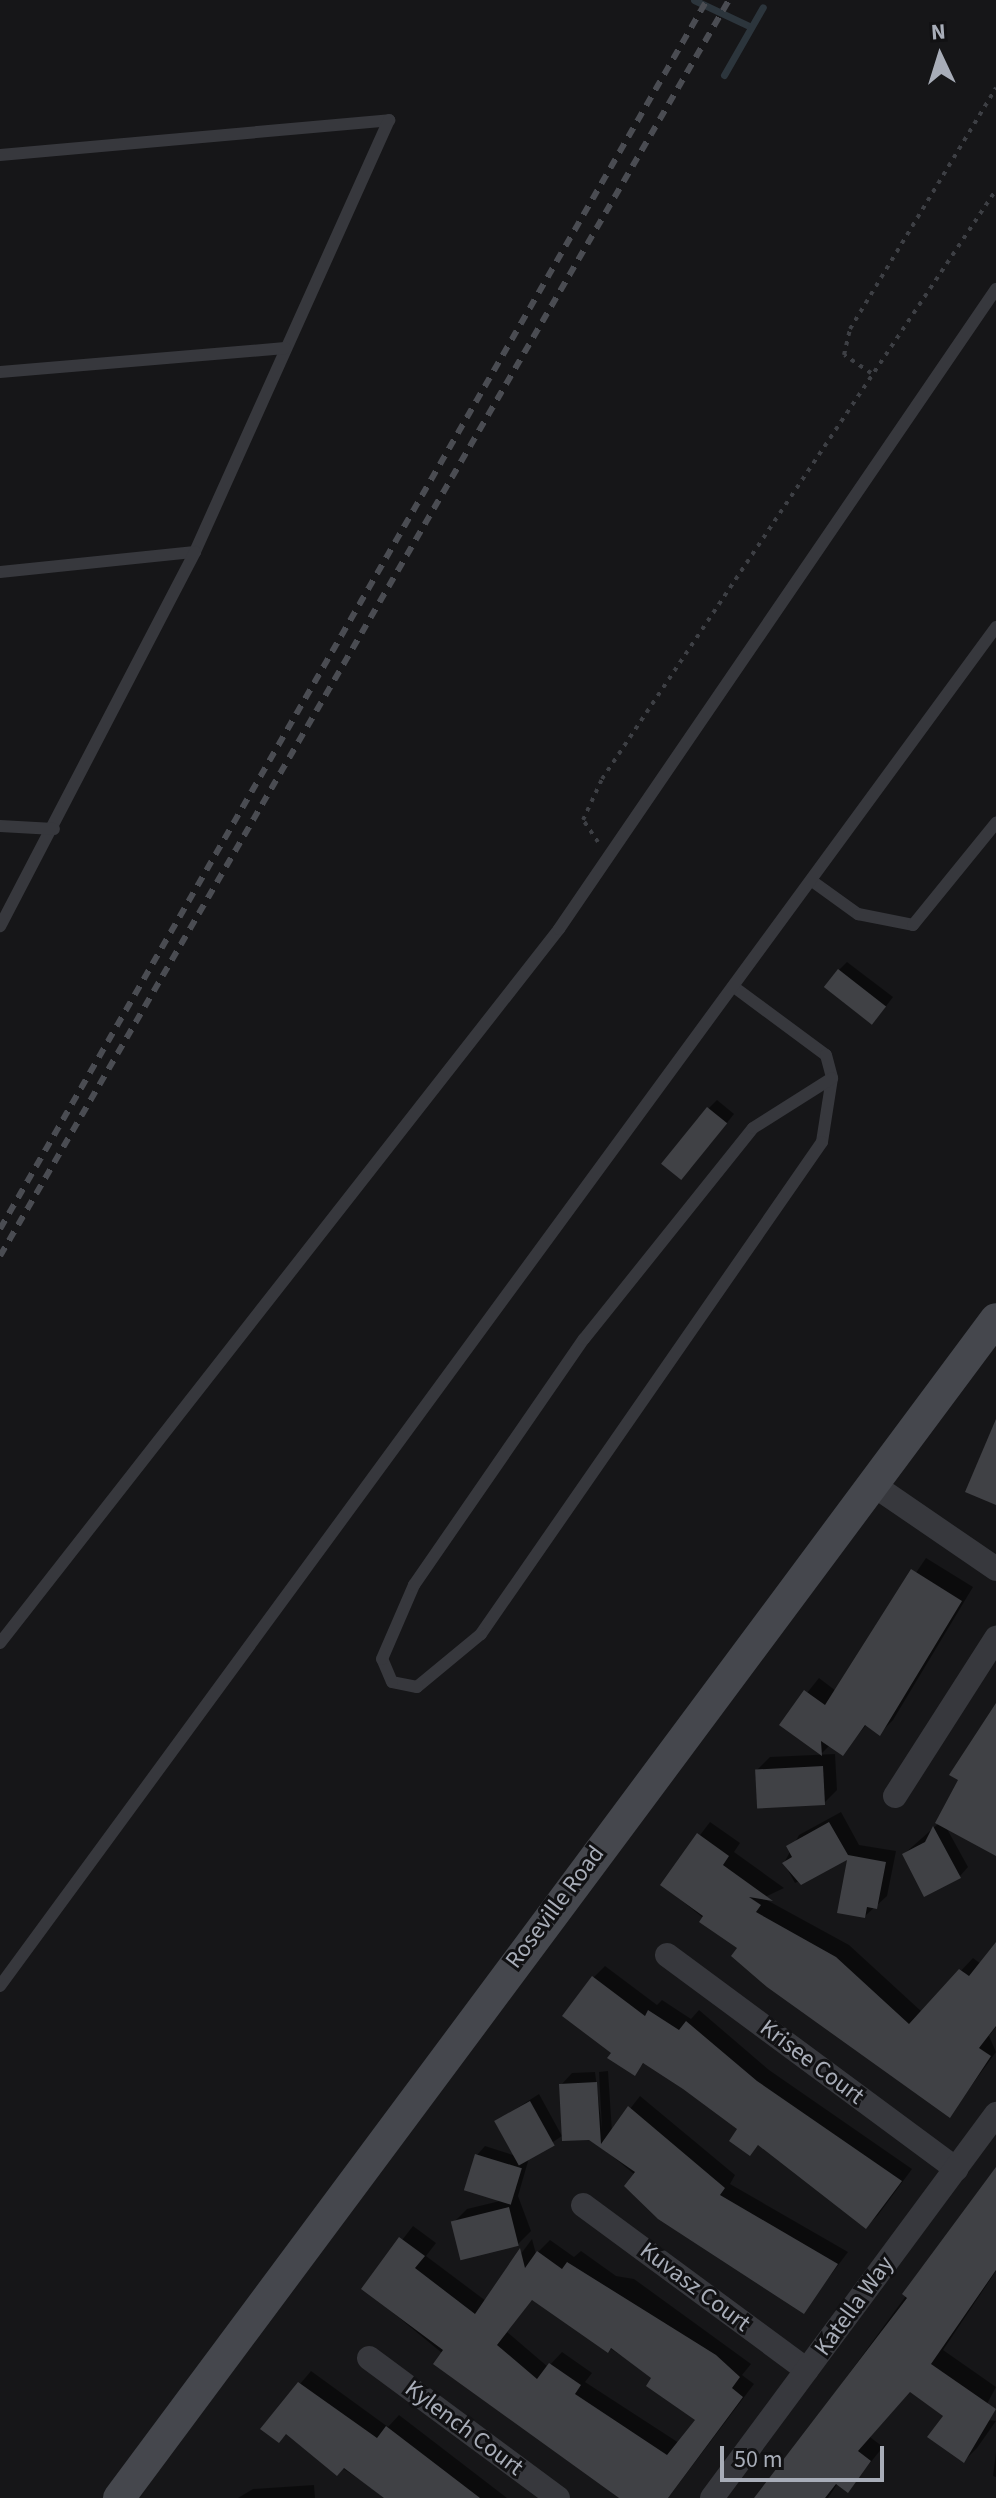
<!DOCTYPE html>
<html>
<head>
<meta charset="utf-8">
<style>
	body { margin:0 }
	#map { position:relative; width:996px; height:2498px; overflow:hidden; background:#161618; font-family:"Source Sans 3",sans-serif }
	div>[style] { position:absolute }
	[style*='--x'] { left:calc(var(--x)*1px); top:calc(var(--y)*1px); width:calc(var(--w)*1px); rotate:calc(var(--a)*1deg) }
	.shadow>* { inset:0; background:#0007 }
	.stream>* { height:7px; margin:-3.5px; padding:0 3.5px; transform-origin:3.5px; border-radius:3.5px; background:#2c353c }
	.building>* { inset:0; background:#404145; transform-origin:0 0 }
	.path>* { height:4px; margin-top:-2px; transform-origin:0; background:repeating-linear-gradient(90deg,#3d3f44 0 4px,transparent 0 10px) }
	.service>* { height:12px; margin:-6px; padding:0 6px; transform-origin:6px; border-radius:6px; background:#37383d }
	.minor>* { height:24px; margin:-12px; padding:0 12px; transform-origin:12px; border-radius:12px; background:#37383d }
	.secondary>* { height:32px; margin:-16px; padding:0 16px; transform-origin:16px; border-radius:16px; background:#45474d }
	.rail>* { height:6px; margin-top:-3px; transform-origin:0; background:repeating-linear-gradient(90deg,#4a4c52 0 10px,transparent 0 18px) }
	span { translate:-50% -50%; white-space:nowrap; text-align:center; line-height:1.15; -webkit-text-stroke:6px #111113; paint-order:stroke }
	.street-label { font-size:24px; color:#a8adb8 }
	.north { position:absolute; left:900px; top:16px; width:80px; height:80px; -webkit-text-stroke:6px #111113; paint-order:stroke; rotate:356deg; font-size:22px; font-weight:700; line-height:32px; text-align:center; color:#a8adb8 }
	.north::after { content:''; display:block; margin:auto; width:28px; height:36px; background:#a8adb8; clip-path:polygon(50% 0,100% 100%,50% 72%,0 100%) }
	.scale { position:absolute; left:720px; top:2446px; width:164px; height:36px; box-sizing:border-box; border:4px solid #a8adb8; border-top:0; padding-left:10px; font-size:24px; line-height:28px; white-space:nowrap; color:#a8adb8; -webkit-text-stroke:6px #111113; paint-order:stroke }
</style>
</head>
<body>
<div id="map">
	<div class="shadow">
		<div style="clip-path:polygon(847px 962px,893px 997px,880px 1014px,839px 970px)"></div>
		<div style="clip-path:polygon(717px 1100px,734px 1114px,690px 1169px,708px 1109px)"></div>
		<div style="clip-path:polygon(926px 1558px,973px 1587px,893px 1720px,880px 1733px,867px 1724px,842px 1754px,830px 1745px,822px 1753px,782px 1724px,819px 1678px,836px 1691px)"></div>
		<div style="clip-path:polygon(996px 1708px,996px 1845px,946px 1827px,968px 1867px,960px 1876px,904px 1854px,939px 1823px)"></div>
		<div style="clip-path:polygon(835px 1754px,837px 1790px,824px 1803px,757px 1770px,770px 1757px)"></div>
		<div style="clip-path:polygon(841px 1812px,859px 1845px,896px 1851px,887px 1896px,865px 1916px,849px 1857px,795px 1883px,784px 1863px,799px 1835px)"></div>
		<div style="clip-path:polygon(710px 1822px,740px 1843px,734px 1852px,784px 1888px,763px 1898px,849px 1945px,922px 2012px,973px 1958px,981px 1964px,996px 1945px,996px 2027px,989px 2036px,996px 2052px,950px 2115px,662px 1885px)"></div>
		<div style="clip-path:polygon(605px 1966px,657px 2005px,662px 2000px,691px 2019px,699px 2010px,769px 2070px,912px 2169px,878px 2215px,866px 2227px,759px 2144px,750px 2154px,740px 2129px,645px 2062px,634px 2073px,614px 2052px,593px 1978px)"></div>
		<div style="clip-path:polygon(608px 2071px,612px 2132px,640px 2096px,735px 2175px,730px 2184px,848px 2252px,803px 2312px,590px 2138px,561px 2085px,572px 2073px,595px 2072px,602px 2129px,599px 2072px)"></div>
		<div style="clip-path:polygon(539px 2094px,562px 2136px,529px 2158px,518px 2196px,531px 2231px,518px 2244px,454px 2222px,467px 2209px,504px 2200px,477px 2155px,485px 2146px,516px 2156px,497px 2121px)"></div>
		<div style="clip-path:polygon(996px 2173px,996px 2271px,943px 2350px,996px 2387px,979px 2419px,996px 2421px,977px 2448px,964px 2461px,946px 2415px,911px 2390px,870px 2437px,883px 2447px,848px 2490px,838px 2483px,828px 2498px,758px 2498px)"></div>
		<div style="clip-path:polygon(evenodd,413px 2226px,436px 2243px,426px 2256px,486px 2301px,532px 2239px,536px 2254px,550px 2240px,574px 2257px,581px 2251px,616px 2276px,634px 2279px,751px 2364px,742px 2375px,754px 2384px,668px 2498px,619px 2498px,364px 2289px,413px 2226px,533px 2298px,654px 2377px,698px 2419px,679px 2443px,585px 2382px,592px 2373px,562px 2352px,548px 2367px,507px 2332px,533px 2298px)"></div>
		<div style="clip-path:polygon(311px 2371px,388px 2427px,399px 2415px,507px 2498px,388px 2498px,287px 2432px,263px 2428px)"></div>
		<div style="clip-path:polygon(996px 2452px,996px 2477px,993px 2476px)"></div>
		<div style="clip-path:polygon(314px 2485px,315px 2498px,238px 2498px,253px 2489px)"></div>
	</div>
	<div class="stream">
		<div style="--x:694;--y:0;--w:63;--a:25.3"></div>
		<div style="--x:724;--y:75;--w:78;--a:-60.2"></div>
	</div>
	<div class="building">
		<div style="left:838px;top:969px;width:61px;height:23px;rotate:38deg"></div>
		<div style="left:707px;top:1107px;width:26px;height:73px;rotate:39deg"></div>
		<div style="clip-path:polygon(996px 1419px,996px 1505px,965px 1492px)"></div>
		<div style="clip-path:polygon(911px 1569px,962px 1601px,880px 1736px,865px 1725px,843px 1756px,821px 1741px,822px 1756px,779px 1725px,804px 1690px,825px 1705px)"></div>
		<div style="clip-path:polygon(996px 1703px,996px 1856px,935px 1823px,958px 1780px,949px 1775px)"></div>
		<div style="left:823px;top:1766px;width:39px;height:68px;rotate:87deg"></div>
		<div style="clip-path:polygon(829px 1822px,848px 1855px,886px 1862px,877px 1909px,867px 1907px,865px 1918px,837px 1913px,847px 1860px,801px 1885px,782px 1863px,792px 1857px,786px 1846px)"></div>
		<div style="clip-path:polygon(933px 1826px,961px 1878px,924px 1897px,902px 1854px,925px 1842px)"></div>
		<div style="clip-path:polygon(697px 1833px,729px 1856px,723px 1865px,773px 1901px,749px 1897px,761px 1905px,756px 1912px,836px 1957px,909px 2024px,959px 1969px,969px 1976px,996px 1942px,996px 2026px,979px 2048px,991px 2056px,950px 2118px,767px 1987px,731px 1956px,737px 1948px,699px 1922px,703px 1916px,660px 1885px)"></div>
		<div style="clip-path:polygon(592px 1976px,645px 2016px,648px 2010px,679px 2030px,686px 2021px,757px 2081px,902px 2181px,866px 2229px,758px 2145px,750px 2156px,729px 2141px,737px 2129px,683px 2089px,643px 2063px,635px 2076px,607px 2058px,611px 2053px,562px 2016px)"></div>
		<div style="clip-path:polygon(597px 2082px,601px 2144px,628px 2106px,725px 2188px,720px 2195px,838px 2264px,804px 2314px,658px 2219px,624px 2186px,635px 2172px,589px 2140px,562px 2141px,559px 2084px)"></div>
		<div style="left:530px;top:2101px;width:51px;height:41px;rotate:61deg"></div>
		<div style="left:475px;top:2154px;width:49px;height:38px;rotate:17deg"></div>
		<div style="clip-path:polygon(996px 2167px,996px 2270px,931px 2364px,996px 2409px,964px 2463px,927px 2437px,943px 2416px,910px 2392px,858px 2451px,871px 2461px,848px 2493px,836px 2484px,825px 2498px,754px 2498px,907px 2298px,902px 2294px)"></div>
		<div style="left:509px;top:2207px;width:40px;height:60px;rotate:76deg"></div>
		<div style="clip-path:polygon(evenodd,399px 2237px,425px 2256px,415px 2268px,475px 2314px,520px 2248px,525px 2268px,537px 2251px,562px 2269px,567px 2262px,716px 2355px,740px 2377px,732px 2388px,743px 2397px,668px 2498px,619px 2498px,433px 2364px,443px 2350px,361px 2289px,399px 2237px,532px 2300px,608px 2353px,611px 2348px,651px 2378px,646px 2386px,695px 2420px,667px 2455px,575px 2394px,581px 2385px,549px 2363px,537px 2379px,497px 2345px,532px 2300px)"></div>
		<div style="clip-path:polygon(298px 2382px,377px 2438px,386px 2426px,480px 2498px,384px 2498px,344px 2468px,337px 2476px,286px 2434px,279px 2443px,260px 2429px)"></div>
	</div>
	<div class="path">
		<div style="--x:871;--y:373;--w:32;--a:-146"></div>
		<div style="--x:844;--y:355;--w:27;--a:-77"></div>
		<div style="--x:850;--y:329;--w:282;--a:-58.8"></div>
		<div style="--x:598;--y:842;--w:27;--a:-124"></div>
		<div style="--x:583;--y:820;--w:45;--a:-65.1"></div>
		<div style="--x:602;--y:779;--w:709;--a:-56.22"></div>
	</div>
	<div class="service">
		<div style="--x:0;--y:155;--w:391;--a:-5.1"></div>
		<div style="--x:389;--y:120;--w:474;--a:114.2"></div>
		<div style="--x:0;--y:372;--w:286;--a:-4.8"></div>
		<div style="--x:0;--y:572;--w:196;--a:-5.9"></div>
		<div style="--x:195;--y:552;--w:422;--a:117.5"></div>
		<div style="--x:0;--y:826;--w:54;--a:3.2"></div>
		<div style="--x:812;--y:881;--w:57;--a:35.7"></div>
		<div style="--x:858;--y:914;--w:56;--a:11.3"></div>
		<div style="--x:913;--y:925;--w:132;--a:-50.9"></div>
		<div style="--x:734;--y:987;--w:114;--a:36.5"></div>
		<div style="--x:826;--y:1055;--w:24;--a:75"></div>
		<div style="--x:832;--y:1078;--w:65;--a:98.9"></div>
		<div style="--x:822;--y:1142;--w:599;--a:124.73"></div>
		<div style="--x:481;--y:1634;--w:83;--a:140.4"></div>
		<div style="--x:417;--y:1687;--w:25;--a:-169"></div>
		<div style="--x:392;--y:1682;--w:25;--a:-113"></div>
		<div style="--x:382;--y:1659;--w:81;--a:-66.6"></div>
		<div style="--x:414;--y:1585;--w:299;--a:-55.4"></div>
		<div style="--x:584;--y:1339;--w:270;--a:-51.3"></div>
		<div style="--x:753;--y:1128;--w:93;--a:-32.3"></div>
		<div style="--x:0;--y:1643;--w:907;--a:-51.94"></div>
		<div style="--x:559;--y:929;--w:775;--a:-55.67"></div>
		<div style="--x:0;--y:1986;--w:1685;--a:-53.76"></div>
	</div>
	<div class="minor">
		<div style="--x:875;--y:1486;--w:147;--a:34.4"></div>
		<div style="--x:895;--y:1796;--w:188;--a:-57.4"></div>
		<div style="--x:667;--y:1955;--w:360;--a:36.5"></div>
		<div style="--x:583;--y:2205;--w:278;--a:36.4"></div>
		<div style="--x:369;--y:2358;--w:235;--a:36.5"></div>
		<div style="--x:712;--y:2498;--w:478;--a:-53.5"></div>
	</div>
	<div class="secondary">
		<div style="--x:119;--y:2498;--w:1469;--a:-53.36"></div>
	</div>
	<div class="rail">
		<div style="--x:0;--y:1229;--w:1418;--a:-60.09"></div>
		<div style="--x:0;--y:1256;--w:1452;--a:-59.87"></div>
	</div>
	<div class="street-label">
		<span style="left:555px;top:1907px;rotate:-53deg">Roseville Road</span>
		<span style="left:812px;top:2062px;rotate:37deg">Krisee Court</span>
		<span style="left:695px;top:2287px;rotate:37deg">Kuvasz Court</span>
		<span style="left:854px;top:2306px;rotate:-54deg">Katella Way</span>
		<span style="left:464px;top:2428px;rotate:37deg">Kylench Court</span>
	</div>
	<div class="north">N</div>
	<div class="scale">50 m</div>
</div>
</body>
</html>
